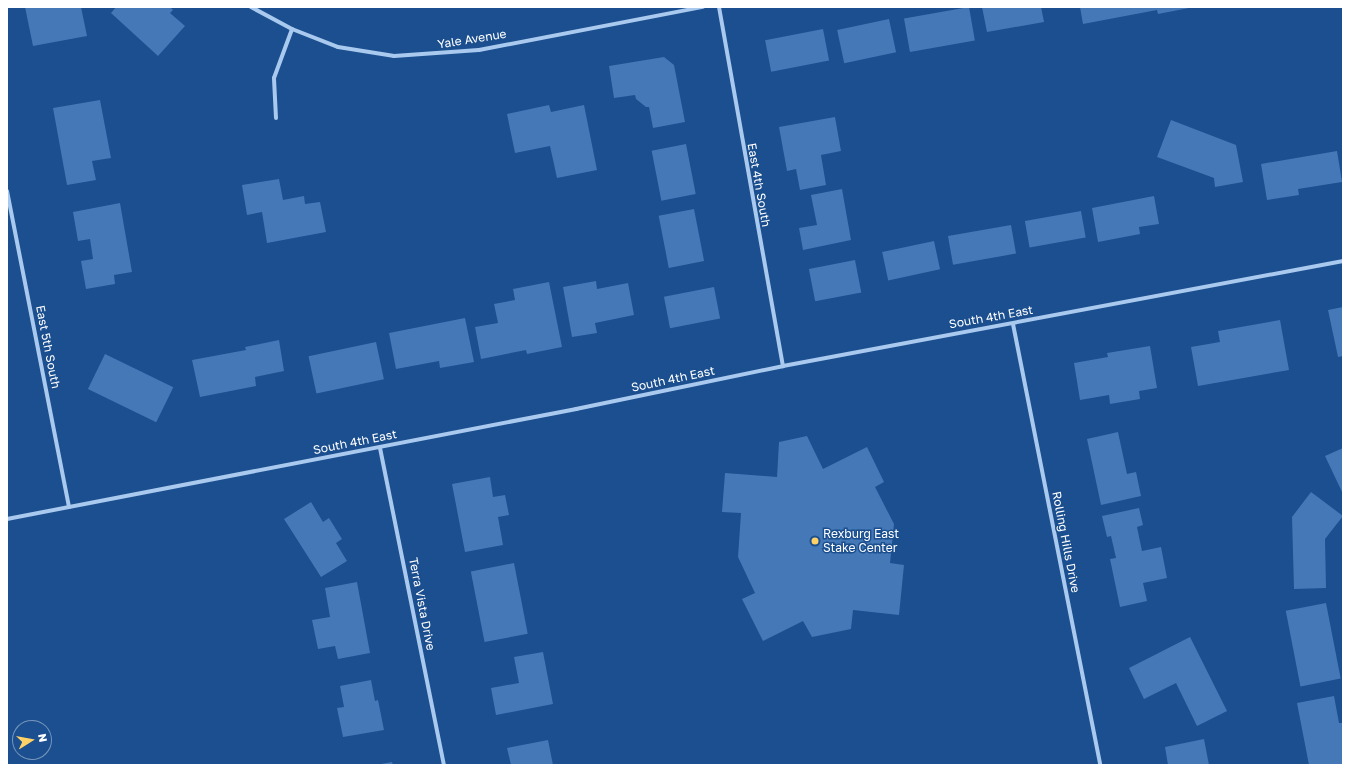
<!DOCTYPE html>
<html>
<head>
<meta charset="utf-8">
<style>
	body { margin:0 }
	#map { position:relative; width:1350px; height:772px; overflow:hidden; background:#1b4f8f; font-family:"Golos Text",sans-serif }
	div>[style] { position:absolute }
	[style*='--x'] { left:calc(var(--x)*1px); top:calc(var(--y)*1px); width:calc(var(--w)*1px); rotate:calc(var(--a)*1deg) }
	.building>* { inset:0; background:#4478b7; transform-origin:0 0 }
	.street>* { height:4px; margin:-2px; padding:0 2px; transform-origin:2px; border-radius:2px; background:#a9c9ee }
	.dots>* { width:11px; height:11px; translate:-50% -50%; box-sizing:border-box; border:2px solid #1b4f8f; border-radius:50% }
	span { translate:-50% -50%; white-space:nowrap; text-align:center; line-height:1.15; -webkit-text-stroke:3px #1b4f8f; paint-order:stroke }
	.street-label { font-size:12px; color:#fff }
	.poi-label { font-size:12px; color:#fff }
	.left { translate:0 -50%; text-align:left }
	.frame { position:absolute; inset:0; border:8px solid #fff; pointer-events:none }
	.north { position:absolute; left:12px; top:720px; width:40px; height:40px; box-sizing:border-box; background:#1b4f8f; border:1px solid #7695bc; border-radius:50%; rotate:79deg; font-size:11px; font-weight:700; line-height:16px; text-align:center; color:#fff }
	.north::after { content:''; display:block; margin:auto; width:14px; height:18px; background:#ffd166; clip-path:polygon(50% 0,100% 100%,50% 72%,0 100%) }
</style>
</head>
<body>
<div id="map">
	<div class="building">
		<div style="clip-path:polygon(25px 7px,81px 7px,87px 36px,33px 46px)"></div>
		<div style="clip-path:polygon(116px 7px,170px 7px,173px 10px,170px 13px,185px 26px,158px 56px,111px 13px)"></div>
		<div style="left:969px;top:7px;width:34px;height:66px;rotate:80deg"></div>
		<div style="clip-path:polygon(982px 7px,1041px 7px,1044px 22px,987px 32px)"></div>
		<div style="clip-path:polygon(1080px 7px,1189px 7px,1189px 8px,1158px 14px,1157px 10px,1083px 24px)"></div>
		<div style="left:889px;top:19px;width:34px;height:53px;rotate:78deg"></div>
		<div style="left:823px;top:29px;width:32px;height:59px;rotate:79deg"></div>
		<div style="clip-path:polygon(664px 57px,674px 65px,685px 122px,653px 128px,649px 107px,646px 107px,636px 99px,635px 95px,614px 98px,609px 66px)"></div>
		<div style="clip-path:polygon(100px 100px,111px 158px,92px 161px,96px 180px,67px 185px,53px 108px)"></div>
		<div style="clip-path:polygon(549px 105px,551px 112px,584px 105px,597px 170px,557px 178px,550px 146px,515px 153px,507px 114px)"></div>
		<div style="clip-path:polygon(835px 117px,841px 151px,821px 155px,826px 185px,800px 190px,796px 169px,787px 171px,779px 127px)"></div>
		<div style="clip-path:polygon(1171px 120px,1236px 145px,1243px 182px,1215px 187px,1214px 178px,1157px 157px)"></div>
		<div style="left:686px;top:144px;width:51px;height:35px;rotate:79deg"></div>
		<div style="clip-path:polygon(1337px 151px,1342px 182px,1298px 189px,1299px 195px,1267px 200px,1261px 164px)"></div>
		<div style="clip-path:polygon(279px 179px,283px 200px,304px 196px,305px 204px,320px 202px,326px 232px,267px 243px,262px 212px,247px 215px,242px 185px)"></div>
		<div style="clip-path:polygon(842px 189px,851px 240px,803px 250px,799px 228px,817px 225px,811px 195px)"></div>
		<div style="clip-path:polygon(1154px 196px,1159px 224px,1139px 227px,1140px 234px,1098px 242px,1092px 208px)"></div>
		<div style="clip-path:polygon(120px 203px,132px 272px,114px 275px,115px 284px,86px 289px,81px 261px,93px 259px,90px 239px,78px 241px,73px 212px)"></div>
		<div style="left:694px;top:209px;width:53px;height:36px;rotate:79deg"></div>
		<div style="left:1081px;top:211px;width:27px;height:57px;rotate:80deg"></div>
		<div style="left:1011px;top:225px;width:29px;height:64px;rotate:80deg"></div>
		<div style="left:934px;top:241px;width:29px;height:53px;rotate:78deg"></div>
		<div style="left:855px;top:260px;width:33px;height:47px;rotate:79deg"></div>
		<div style="clip-path:polygon(596px 281px,597px 289px,628px 283px,634px 315px,595px 323px,597px 333px,572px 337px,563px 287px)"></div>
		<div style="clip-path:polygon(549px 282px,562px 347px,527px 354px,526px 350px,481px 359px,475px 327px,498px 323px,494px 304px,515px 300px,513px 289px)"></div>
		<div style="left:714px;top:287px;width:32px;height:51px;rotate:79deg"></div>
		<div style="clip-path:polygon(1343px 307px,1343px 356px,1338px 357px,1328px 310px)"></div>
		<div style="clip-path:polygon(465px 318px,474px 362px,440px 368px,439px 361px,396px 369px,389px 333px)"></div>
		<div style="clip-path:polygon(1280px 320px,1289px 370px,1198px 386px,1191px 347px,1220px 342px,1218px 331px)"></div>
		<div style="clip-path:polygon(279px 340px,284px 371px,255px 377px,256px 386px,200px 397px,192px 360px,246px 350px,245px 347px)"></div>
		<div style="left:376px;top:342px;width:38px;height:69px;rotate:78deg"></div>
		<div style="clip-path:polygon(1150px 346px,1157px 388px,1139px 391px,1140px 399px,1110px 404px,1109px 395px,1080px 400px,1074px 363px,1108px 357px,1107px 353px)"></div>
		<div style="left:105px;top:354px;width:76px;height:39px;rotate:26deg"></div>
		<div style="clip-path:polygon(1118px 432px,1127px 474px,1136px 472px,1141px 496px,1101px 505px,1087px 439px)"></div>
		<div style="clip-path:polygon(807px 436px,823px 469px,867px 447px,884px 482px,875px 487px,894px 524px,890px 563px,904px 565px,899px 615px,853px 610px,851px 629px,812px 637px,803px 621px,763px 641px,742px 599px,755px 593px,738px 557px,741px 513px,722px 512px,725px 473px,777px 477px,779px 442px)"></div>
		<div style="clip-path:polygon(1343px 448px,1343px 494px,1325px 456px)"></div>
		<div style="clip-path:polygon(490px 477px,493px 497px,505px 495px,509px 515px,498px 517px,503px 545px,465px 552px,452px 484px)"></div>
		<div style="clip-path:polygon(1311px 492px,1343px 516px,1325px 539px,1326px 588px,1294px 589px,1292px 517px)"></div>
		<div style="clip-path:polygon(311px 502px,323px 522px,329px 518px,342px 539px,336px 543px,347px 561px,321px 577px,284px 519px)"></div>
		<div style="clip-path:polygon(1139px 508px,1143px 525px,1137px 527px,1142px 551px,1161px 547px,1167px 578px,1143px 583px,1147px 601px,1120px 607px,1110px 559px,1116px 558px,1111px 536px,1107px 537px,1102px 516px)"></div>
		<div style="left:514px;top:563px;width:72px;height:44px;rotate:79deg"></div>
		<div style="clip-path:polygon(357px 582px,370px 653px,338px 659px,335px 646px,318px 649px,312px 620px,330px 617px,325px 588px)"></div>
		<div style="left:1326px;top:603px;width:77px;height:41px;rotate:79deg"></div>
		<div style="clip-path:polygon(1190px 637px,1227px 711px,1197px 726px,1176px 683px,1144px 699px,1129px 668px)"></div>
		<div style="clip-path:polygon(543px 652px,553px 704px,496px 715px,491px 688px,519px 683px,514px 657px)"></div>
		<div style="clip-path:polygon(371px 680px,375px 701px,378px 700px,384px 730px,343px 737px,337px 708px,344px 707px,340px 686px)"></div>
		<div style="clip-path:polygon(1334px 696px,1339px 723px,1342px 723px,1343px 727px,1343px 765px,1309px 765px,1297px 703px)"></div>
		<div style="clip-path:polygon(1204px 739px,1209px 765px,1168px 765px,1165px 747px)"></div>
		<div style="clip-path:polygon(548px 740px,553px 765px,511px 765px,507px 748px)"></div>
		<div style="clip-path:polygon(392px 762px,393px 765px,381px 765px,381px 764px)"></div>
	</div>
	<div class="street">
		<div style="--x:251;--y:7;--w:47;--a:28.2"></div>
		<div style="--x:292;--y:29;--w:49;--a:21.4"></div>
		<div style="--x:338;--y:47;--w:57;--a:9.1"></div>
		<div style="--x:394;--y:56;--w:85;--a:-4"></div>
		<div style="--x:479;--y:50;--w:228;--a:-10.9"></div>
		<div style="--x:719;--y:7;--w:365;--a:79.9"></div>
		<div style="--x:276;--y:118;--w:40;--a:-92.9"></div>
		<div style="--x:274;--y:78;--w:52;--a:-69.8"></div>
		<div style="--x:7;--y:191;--w:322;--a:78.9"></div>
		<div style="--x:1013;--y:324;--w:449;--a:78.8"></div>
		<div style="--x:380;--y:448;--w:323;--a:78.6"></div>
		<div style="--x:7;--y:519;--w:580;--a:-10.94"></div>
		<div style="--x:576;--y:409;--w:211;--a:-11.7"></div>
		<div style="--x:783;--y:366;--w:570;--a:-10.62"></div>
	</div>
	<div class="dots">
		<div style="left:815px;top:541px;background:#ffd166"></div>
	</div>
	<div class="street-label">
		<span style="left:472px;top:39px;rotate:-9deg">Yale Avenue</span>
		<span style="left:759px;top:185px;rotate:80deg">East 4th South</span>
		<span style="left:991px;top:317px;rotate:-10deg">South 4th East</span>
		<span style="left:48px;top:347px;rotate:79deg">East 5th South</span>
		<span style="left:673px;top:379px;rotate:-12deg">South 4th East</span>
		<span style="left:355px;top:442px;rotate:-11deg">South 4th East</span>
		<span style="left:1066px;top:542px;rotate:79deg">Rolling Hills Drive</span>
		<span style="left:422px;top:604px;rotate:79deg">Terra Vista Drive</span>
	</div>
	<div class="poi-label">
		<span class="left" style="left:823px;top:541px">Rexburg East<br>Stake Center</span>
	</div>
	<div class="frame"></div>
	<div class="north">N</div>
</div>
</body>
</html>
